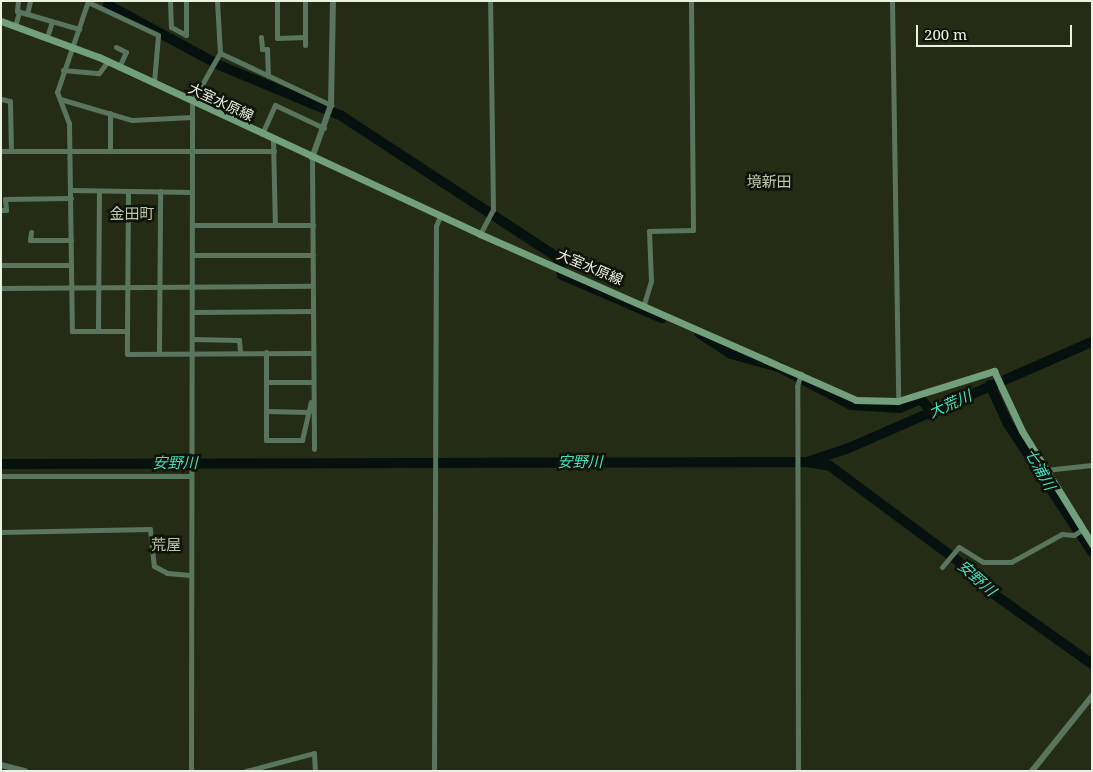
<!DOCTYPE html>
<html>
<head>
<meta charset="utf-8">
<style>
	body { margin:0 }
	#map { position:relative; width:1093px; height:772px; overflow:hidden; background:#242c15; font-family:"Noto Serif","Noto Sans JP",serif }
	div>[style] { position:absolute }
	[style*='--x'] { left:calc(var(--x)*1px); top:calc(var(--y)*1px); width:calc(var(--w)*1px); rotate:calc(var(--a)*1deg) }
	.stream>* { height:2px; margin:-1px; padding:0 1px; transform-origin:1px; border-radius:1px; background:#04110e }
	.river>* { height:10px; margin:-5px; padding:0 5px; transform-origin:5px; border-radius:5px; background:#04110e }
	.minor>* { height:5px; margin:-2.5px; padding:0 2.5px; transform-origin:2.5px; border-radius:2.5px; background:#59755e }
	.tertiary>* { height:6px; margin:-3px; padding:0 3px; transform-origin:3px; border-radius:3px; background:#59755e }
	.secondary>* { height:7px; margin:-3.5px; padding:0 3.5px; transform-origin:3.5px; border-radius:3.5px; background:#73a07c }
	span { translate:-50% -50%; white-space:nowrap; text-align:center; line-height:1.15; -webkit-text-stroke:5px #0f1309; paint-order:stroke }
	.street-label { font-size:14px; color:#ecf2e3 }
	.neighbourhood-label { font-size:15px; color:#bdc8ab }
	.water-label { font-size:15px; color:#43e1c2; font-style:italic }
	.frame { position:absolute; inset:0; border:2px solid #ecf2e3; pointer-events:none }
	.scale { position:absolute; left:916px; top:25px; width:156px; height:22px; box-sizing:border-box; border:2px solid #ecf2e3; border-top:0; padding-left:6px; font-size:15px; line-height:18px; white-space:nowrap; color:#ecf2e3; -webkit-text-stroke:4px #0f1309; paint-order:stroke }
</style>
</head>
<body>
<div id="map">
	<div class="stream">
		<div style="--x:98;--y:1;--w:9;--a:0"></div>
	</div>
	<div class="river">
		<div style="--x:108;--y:5;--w:126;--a:28.4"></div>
		<div style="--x:219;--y:65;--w:131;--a:22.5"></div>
		<div style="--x:340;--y:115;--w:259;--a:33.2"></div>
		<div style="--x:557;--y:257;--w:19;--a:74"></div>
		<div style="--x:562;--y:275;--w:109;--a:23.3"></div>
		<div style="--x:699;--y:333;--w:38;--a:33"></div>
		<div style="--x:731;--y:354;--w:50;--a:15.2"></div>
		<div style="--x:779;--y:367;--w:81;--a:27.8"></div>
		<div style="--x:851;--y:405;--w:49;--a:3.5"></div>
		<div style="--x:900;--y:408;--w:23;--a:-23"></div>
		<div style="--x:921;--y:399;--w:18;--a:52"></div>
		<div style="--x:990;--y:385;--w:43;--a:65.2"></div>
		<div style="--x:1008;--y:424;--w:153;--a:56.7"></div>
		<div style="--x:807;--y:462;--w:44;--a:-18.4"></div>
		<div style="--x:849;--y:448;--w:265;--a:-23.6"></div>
		<div style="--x:1;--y:464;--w:805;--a:-0.14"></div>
		<div style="--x:806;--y:462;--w:24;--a:9"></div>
		<div style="--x:830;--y:466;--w:159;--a:36.6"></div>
		<div style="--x:958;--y:561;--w:28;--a:48"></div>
		<div style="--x:977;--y:582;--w:141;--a:35.5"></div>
	</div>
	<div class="minor">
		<div style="--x:18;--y:1;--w:10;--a:96"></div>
		<div style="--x:17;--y:11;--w:65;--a:16.2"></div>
		<div style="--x:88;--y:1;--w:96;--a:108.8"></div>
		<div style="--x:57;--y:92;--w:33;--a:69"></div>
		<div style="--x:69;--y:123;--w:208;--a:89.2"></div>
		<div style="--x:72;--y:331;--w:55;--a:0"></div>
		<div style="--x:170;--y:1;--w:26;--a:88"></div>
		<div style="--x:171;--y:27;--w:17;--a:28"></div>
		<div style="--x:186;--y:35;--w:34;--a:-90"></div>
		<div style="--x:277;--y:1;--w:37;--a:90"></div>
		<div style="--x:277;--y:38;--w:28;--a:-2"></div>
		<div style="--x:305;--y:1;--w:44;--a:90"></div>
		<div style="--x:892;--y:1;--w:400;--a:89.1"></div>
		<div style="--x:88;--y:2;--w:77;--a:25.2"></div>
		<div style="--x:158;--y:35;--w:48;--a:94.8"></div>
		<div style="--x:27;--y:14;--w:13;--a:-77"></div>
		<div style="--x:15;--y:26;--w:15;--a:-74"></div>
		<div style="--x:47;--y:37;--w:16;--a:-72"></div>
		<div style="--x:261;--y:37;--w:12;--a:85"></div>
		<div style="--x:262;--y:49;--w:5;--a:0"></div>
		<div style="--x:267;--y:49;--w:27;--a:88"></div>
		<div style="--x:116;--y:47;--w:11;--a:27"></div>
		<div style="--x:126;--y:52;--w:17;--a:115"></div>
		<div style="--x:220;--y:53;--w:123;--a:25.1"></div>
		<div style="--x:63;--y:70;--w:36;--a:5"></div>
		<div style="--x:99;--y:73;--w:15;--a:-53"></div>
		<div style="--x:1;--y:99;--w:9;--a:13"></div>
		<div style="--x:10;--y:101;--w:50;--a:88.9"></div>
		<div style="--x:60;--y:99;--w:75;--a:16.3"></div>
		<div style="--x:132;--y:120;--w:60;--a:-2.9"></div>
		<div style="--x:262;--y:134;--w:32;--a:-66"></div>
		<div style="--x:275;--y:105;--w:54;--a:25.1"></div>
		<div style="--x:273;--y:140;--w:85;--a:88.7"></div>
		<div style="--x:1;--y:151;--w:273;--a:0"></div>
		<div style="--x:110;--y:151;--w:38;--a:-90"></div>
		<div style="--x:312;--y:158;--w:291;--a:89.6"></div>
		<div style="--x:71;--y:190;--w:121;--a:0.9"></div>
		<div style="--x:128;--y:191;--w:163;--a:90.4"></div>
		<div style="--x:127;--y:354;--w:185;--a:-0.3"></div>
		<div style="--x:1;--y:210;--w:5;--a:0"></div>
		<div style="--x:6;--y:210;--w:11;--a:-95"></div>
		<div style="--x:5;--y:199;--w:66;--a:-0.9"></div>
		<div style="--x:192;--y:225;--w:121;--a:0"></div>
		<div style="--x:31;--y:232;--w:8;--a:97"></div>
		<div style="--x:30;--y:240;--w:41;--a:0"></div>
		<div style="--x:480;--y:234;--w:27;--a:-62"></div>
		<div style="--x:493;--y:210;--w:209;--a:-90.8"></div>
		<div style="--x:192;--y:255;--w:121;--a:0"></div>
		<div style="--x:1;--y:265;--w:70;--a:0"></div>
		<div style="--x:1;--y:288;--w:311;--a:-0.4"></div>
		<div style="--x:644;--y:304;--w:24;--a:-73"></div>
		<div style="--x:651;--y:281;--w:50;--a:-92.3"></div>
		<div style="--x:649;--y:231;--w:44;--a:-1.3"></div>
		<div style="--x:693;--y:230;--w:229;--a:-90.5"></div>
		<div style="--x:192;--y:312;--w:120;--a:-0.5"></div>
		<div style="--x:98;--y:331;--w:140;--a:-89.6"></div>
		<div style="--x:192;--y:339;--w:47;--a:1.2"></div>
		<div style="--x:239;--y:340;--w:12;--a:85"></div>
		<div style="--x:266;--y:352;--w:88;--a:90"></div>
		<div style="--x:266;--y:440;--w:36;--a:0"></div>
		<div style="--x:302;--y:440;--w:39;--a:-77"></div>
		<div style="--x:159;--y:353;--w:162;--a:-89.6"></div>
		<div style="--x:266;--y:382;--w:47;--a:0"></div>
		<div style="--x:266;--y:411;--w:43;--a:1.3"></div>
		<div style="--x:1045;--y:470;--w:47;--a:-6.1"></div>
		<div style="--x:1;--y:476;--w:189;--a:0"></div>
		<div style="--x:1;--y:532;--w:149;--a:-1.2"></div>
		<div style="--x:150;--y:529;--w:37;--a:84"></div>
		<div style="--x:154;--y:566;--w:15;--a:28"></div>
		<div style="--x:167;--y:573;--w:23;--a:5"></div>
		<div style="--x:942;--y:567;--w:26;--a:-50"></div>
		<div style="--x:959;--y:547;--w:28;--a:32"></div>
		<div style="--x:983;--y:562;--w:28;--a:0"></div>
		<div style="--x:1011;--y:562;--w:58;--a:-28.8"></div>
		<div style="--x:1062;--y:534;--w:12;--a:5"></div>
		<div style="--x:1074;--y:535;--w:11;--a:-34"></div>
		<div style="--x:191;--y:771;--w:669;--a:-89.91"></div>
		<div style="--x:192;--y:102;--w:56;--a:-60.3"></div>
		<div style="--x:220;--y:53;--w:52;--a:-93.3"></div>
		<div style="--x:246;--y:771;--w:70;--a:-14.8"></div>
		<div style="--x:314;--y:753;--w:18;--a:87"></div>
		<div style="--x:434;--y:771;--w:545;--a:-89.79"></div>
		<div style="--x:436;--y:226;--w:11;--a:-68"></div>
		<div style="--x:798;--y:771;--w:385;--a:-90.1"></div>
		<div style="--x:797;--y:386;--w:13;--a:-72"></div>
	</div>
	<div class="tertiary">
		<div style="--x:312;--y:158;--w:56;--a:-70.3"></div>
		<div style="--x:331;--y:105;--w:104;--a:-88.9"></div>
		<div style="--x:1;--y:765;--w:25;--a:14"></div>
		<div style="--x:1032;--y:771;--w:96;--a:-51.3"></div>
	</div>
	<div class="secondary">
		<div style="--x:1;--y:21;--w:104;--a:20.2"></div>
		<div style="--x:99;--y:57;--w:420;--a:24.9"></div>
		<div style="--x:480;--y:234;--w:411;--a:23.8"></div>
		<div style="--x:856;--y:400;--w:42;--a:1.4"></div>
		<div style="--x:898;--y:401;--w:101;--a:-17.4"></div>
		<div style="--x:994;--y:371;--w:66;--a:65"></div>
		<div style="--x:1022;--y:431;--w:133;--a:58.2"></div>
	</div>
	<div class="street-label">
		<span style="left:221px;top:102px;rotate:25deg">大室水原線</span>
		<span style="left:590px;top:267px;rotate:23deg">大室水原線</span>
	</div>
	<div class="neighbourhood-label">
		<span style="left:769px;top:182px">境新田</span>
		<span style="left:132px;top:214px">金田町</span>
		<span style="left:166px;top:545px">荒屋</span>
	</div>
	<div class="water-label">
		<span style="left:950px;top:404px;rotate:-24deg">大荒川</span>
		<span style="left:580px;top:462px">安野川</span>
		<span style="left:175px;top:463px">安野川</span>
		<span style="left:1040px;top:469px;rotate:61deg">七浦川</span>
		<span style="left:977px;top:578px;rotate:42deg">安野川</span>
	</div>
	<div class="frame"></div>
	<div class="scale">200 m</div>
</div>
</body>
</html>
